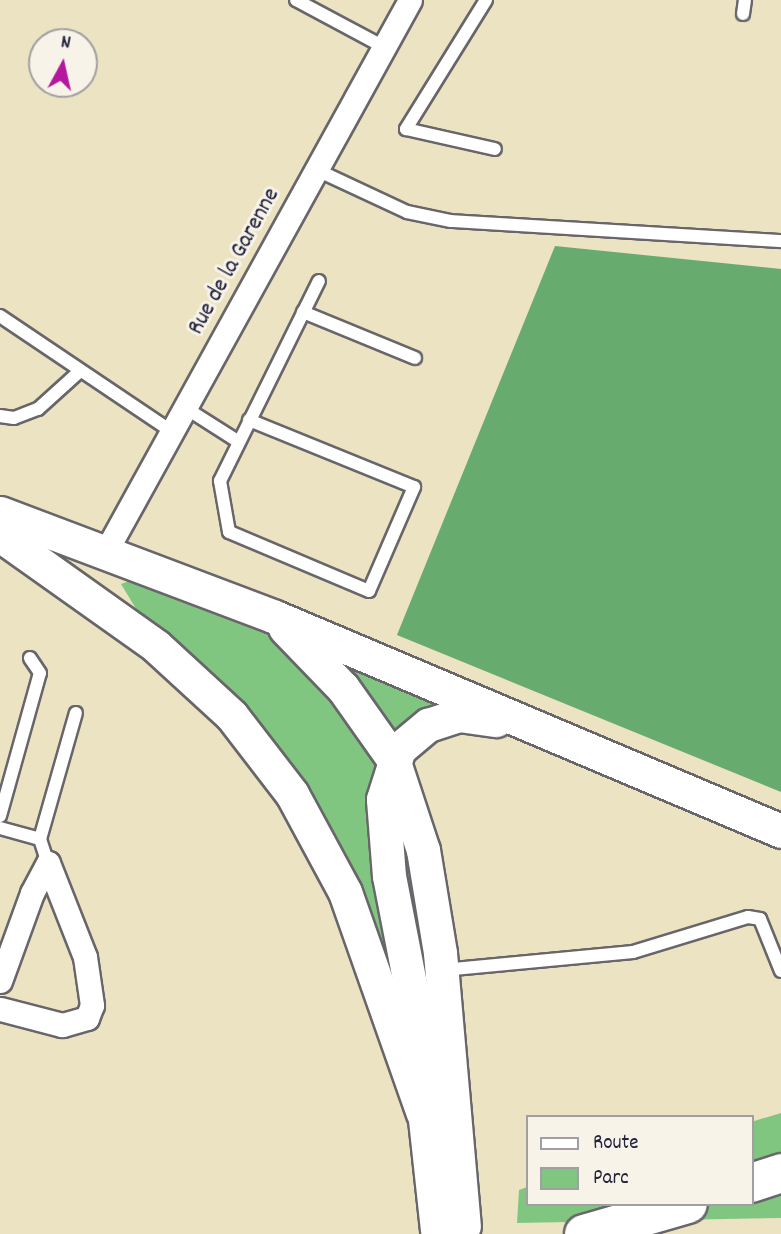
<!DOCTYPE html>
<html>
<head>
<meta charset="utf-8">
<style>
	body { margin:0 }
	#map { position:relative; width:781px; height:1234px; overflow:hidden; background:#ebe3c2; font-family:Dekko,sans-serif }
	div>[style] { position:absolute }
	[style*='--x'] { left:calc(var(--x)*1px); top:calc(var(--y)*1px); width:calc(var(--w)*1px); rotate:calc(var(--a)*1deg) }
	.green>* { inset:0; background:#81c680 }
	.forest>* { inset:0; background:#68ab6e }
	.roads { filter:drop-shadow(2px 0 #68666a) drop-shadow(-2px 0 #68666a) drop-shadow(0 2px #68666a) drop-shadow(0 -2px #68666a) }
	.lane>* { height:12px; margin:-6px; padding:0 6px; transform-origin:6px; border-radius:6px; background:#fff }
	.street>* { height:23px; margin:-11.5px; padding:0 11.5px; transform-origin:11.5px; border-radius:11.5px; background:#fff }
	.secondary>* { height:33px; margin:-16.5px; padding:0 16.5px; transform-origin:16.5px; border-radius:16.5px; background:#fff }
	.highway>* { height:38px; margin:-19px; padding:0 19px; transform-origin:19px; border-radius:19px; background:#fff }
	span { translate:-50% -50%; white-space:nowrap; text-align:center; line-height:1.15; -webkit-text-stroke:6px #f7f3e8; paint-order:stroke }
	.street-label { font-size:24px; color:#22223b }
	.legend { position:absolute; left:526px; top:1115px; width:228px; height:91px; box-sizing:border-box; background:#f7f3e8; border:2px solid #a29fa3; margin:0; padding:9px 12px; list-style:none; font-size:21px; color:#22223b }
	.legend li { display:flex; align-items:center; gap:14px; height:35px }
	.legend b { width:35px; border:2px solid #a29fa3 }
	.north { position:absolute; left:28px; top:28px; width:70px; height:70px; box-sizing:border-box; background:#f7f3e8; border:2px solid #a29fa3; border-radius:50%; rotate:8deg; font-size:19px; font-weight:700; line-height:28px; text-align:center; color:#22223b }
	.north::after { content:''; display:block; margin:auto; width:24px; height:32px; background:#b5179e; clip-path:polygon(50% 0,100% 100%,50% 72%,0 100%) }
</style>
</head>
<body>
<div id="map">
	<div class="green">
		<div style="clip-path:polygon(132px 580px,282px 637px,380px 760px,396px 947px,383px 953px,347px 861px,144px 622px,121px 584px)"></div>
		<div style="clip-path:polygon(340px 660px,445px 704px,393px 737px,337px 662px)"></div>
		<div style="clip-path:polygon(781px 1113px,781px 1218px,517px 1223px,519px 1190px,527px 1187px,527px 1204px,751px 1204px,751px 1122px)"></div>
	</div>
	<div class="forest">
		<div style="clip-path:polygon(555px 246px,781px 269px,781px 792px,397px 635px)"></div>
	</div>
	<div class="roads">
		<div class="lane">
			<div style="--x:296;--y:0;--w:100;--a:28.1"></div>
			<div style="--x:486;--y:0;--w:152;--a:121.8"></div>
			<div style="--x:406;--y:129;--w:91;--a:12.7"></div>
			<div style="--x:743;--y:14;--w:14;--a:-82"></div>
			<div style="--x:317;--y:170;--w:99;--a:25"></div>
			<div style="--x:407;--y:212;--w:45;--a:11.6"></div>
			<div style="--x:451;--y:221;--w:331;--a:3.5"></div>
			<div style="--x:303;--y:312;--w:121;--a:22.3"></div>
			<div style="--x:0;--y:316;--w:206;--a:33.9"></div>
			<div style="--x:184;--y:407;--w:65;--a:32.5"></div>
			<div style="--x:0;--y:416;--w:14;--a:8"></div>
			<div style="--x:14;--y:418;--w:26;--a:-21"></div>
			<div style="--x:38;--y:409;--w:57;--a:-42.1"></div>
			<div style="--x:249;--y:420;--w:178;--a:22.1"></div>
			<div style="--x:414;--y:487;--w:113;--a:113.4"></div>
			<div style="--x:369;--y:591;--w:152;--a:-157.1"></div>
			<div style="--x:229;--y:532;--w:52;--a:-100"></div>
			<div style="--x:220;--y:481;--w:223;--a:-63.7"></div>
			<div style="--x:0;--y:816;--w:148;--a:-74.4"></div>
			<div style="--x:40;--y:673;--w:18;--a:-124"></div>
			<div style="--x:0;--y:828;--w:41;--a:15.4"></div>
			<div style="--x:40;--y:839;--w:25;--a:72"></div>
			<div style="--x:40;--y:839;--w:131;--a:-74.1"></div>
			<div style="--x:443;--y:970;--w:191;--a:-5.4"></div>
			<div style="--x:633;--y:952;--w:120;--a:-16.9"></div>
			<div style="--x:748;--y:917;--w:12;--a:9"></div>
			<div style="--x:760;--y:919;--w:56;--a:68"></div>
		</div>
		<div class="street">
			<div style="--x:106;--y:551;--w:629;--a:-61.11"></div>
			<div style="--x:0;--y:981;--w:94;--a:-70"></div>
			<div style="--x:32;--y:893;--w:34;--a:-62"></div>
			<div style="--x:48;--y:863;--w:101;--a:68.5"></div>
			<div style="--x:85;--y:957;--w:49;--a:81.7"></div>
			<div style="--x:92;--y:1005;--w:14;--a:111"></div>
			<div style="--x:87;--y:1018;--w:26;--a:164"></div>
			<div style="--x:62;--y:1025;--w:64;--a:-165.5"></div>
		</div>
		<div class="secondary">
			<div style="--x:0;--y:513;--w:294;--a:20.7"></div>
			<div style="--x:275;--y:617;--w:549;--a:22.92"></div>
			<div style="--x:0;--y:535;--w:191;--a:35.4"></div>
			<div style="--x:156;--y:646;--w:103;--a:42.6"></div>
			<div style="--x:232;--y:716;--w:98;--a:52.4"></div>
			<div style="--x:292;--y:794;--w:111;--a:61.6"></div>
			<div style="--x:345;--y:892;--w:235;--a:70.6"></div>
			<div style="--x:285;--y:628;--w:83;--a:46"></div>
			<div style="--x:343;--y:688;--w:87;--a:54.8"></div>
			<div style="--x:393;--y:759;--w:96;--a:71.8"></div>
			<div style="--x:423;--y:850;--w:104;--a:80.6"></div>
			<div style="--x:440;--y:953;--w:274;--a:85"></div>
			<div style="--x:437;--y:1230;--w:242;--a:-96.2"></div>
			<div style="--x:411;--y:989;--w:115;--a:-101"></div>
			<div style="--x:389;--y:876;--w:77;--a:-94.5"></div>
			<div style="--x:383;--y:799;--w:52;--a:-72.3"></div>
			<div style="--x:399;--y:749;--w:38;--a:-40"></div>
			<div style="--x:428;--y:725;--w:33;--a:-18"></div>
			<div style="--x:459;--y:715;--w:37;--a:8"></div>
		</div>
		<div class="highway">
			<div style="--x:751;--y:1183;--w:32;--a:-18"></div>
			<div style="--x:584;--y:1234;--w:108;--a:-16.1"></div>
		</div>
	</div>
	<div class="street-label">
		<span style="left:235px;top:262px;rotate:-61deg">Rue de la Garenne</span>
	</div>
	<ul class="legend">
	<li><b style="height:9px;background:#fff"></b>Route</li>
	<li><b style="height:19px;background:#81c680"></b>Parc</li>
	</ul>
	<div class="north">N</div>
</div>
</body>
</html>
